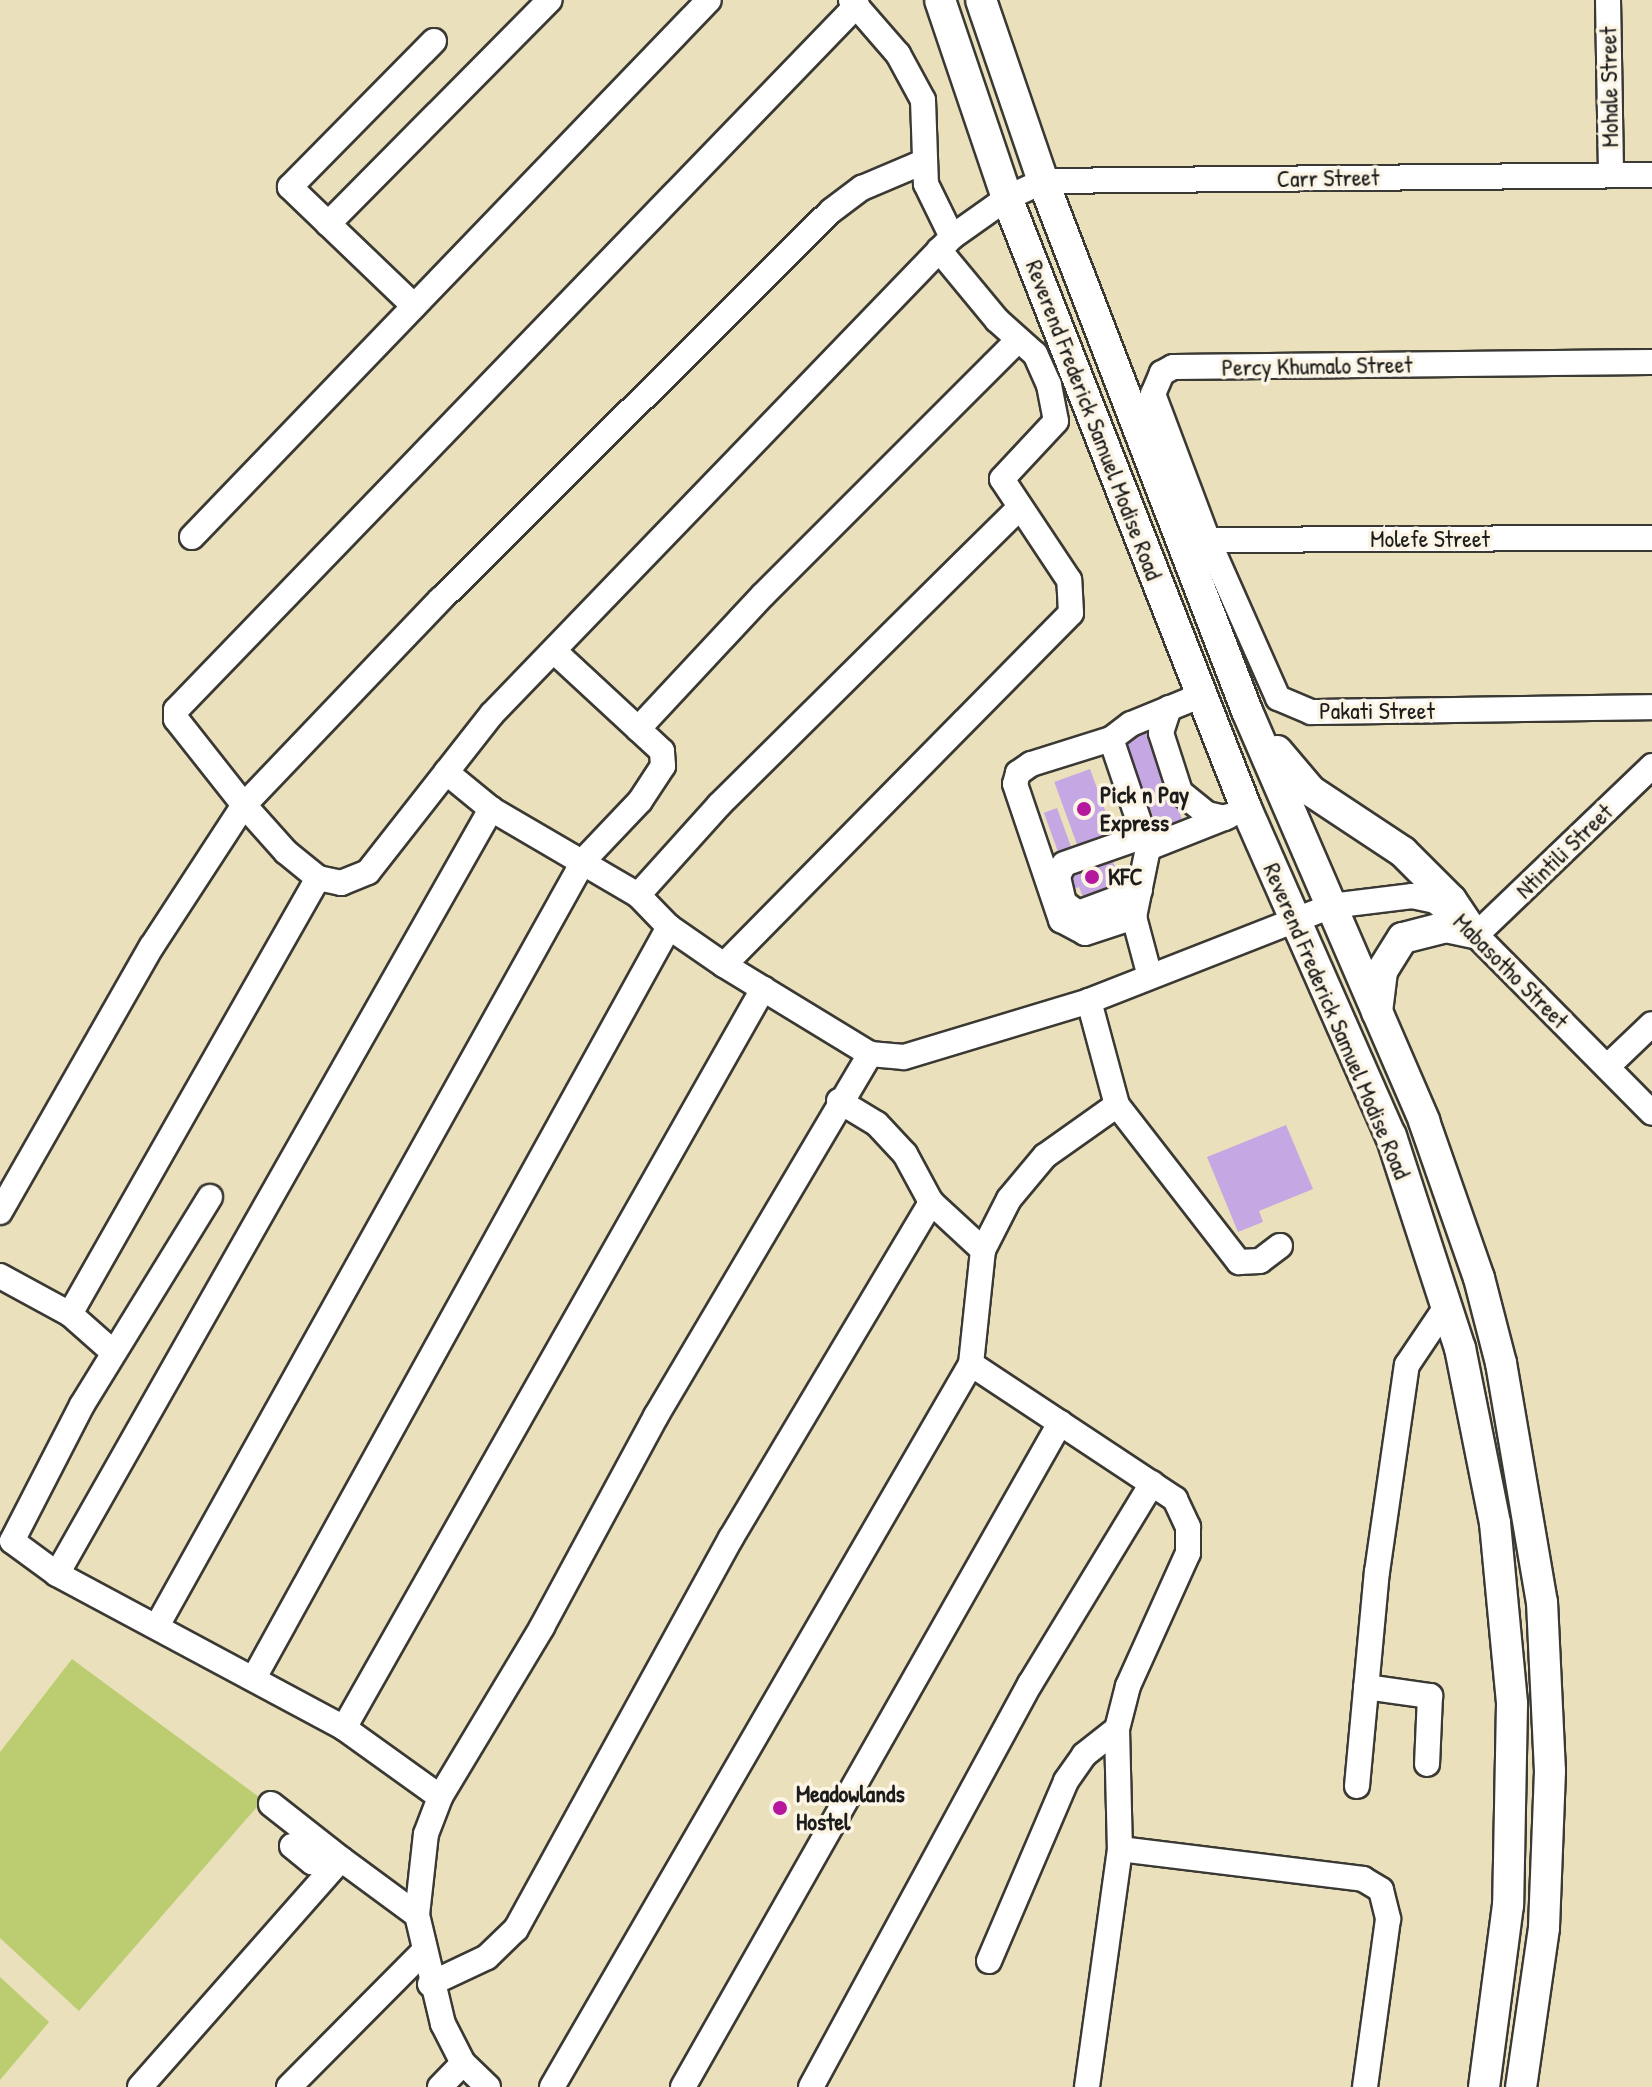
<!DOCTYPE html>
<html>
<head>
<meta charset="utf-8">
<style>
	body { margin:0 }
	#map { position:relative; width:1652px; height:2087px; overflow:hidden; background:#eae0bc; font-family:"Patrick Hand",sans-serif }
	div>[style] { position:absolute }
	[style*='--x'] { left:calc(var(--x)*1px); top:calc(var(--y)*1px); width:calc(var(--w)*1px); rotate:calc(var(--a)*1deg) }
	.green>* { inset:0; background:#bbcd70 }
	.building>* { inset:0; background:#c5a7e3; transform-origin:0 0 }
	.roads { filter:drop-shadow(2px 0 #3b3934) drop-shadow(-2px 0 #3b3934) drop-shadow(0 2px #3b3934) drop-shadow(0 -2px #3b3934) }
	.minor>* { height:24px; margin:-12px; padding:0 12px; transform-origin:12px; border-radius:12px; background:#fff }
	.major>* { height:30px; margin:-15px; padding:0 15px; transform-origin:15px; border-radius:15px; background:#fff }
	.dots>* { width:22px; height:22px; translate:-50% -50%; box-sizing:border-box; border:4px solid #fcf5e5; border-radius:50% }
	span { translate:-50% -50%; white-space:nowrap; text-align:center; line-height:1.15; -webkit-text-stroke:7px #fcf5e5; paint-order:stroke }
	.street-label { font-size:24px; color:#1c1c1c }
	.poi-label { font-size:24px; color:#1c1c1c; font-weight:700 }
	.left { translate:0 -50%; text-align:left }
</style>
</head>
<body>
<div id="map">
	<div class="green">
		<div style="clip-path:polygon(72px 1659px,263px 1800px,79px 2011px,0 1938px,0 1752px)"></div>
		<div style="clip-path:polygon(0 1977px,49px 2022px,0 2080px)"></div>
	</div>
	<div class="building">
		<div style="left:1147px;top:728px;width:110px;height:26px;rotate:69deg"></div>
		<div style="left:1090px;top:769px;width:72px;height:38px;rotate:70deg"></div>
		<div style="left:1057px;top:808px;width:46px;height:14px;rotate:70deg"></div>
		<div style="clip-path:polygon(1111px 856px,1122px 887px,1084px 900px,1079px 887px,1069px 891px,1066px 875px)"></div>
		<div style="clip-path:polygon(1286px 1125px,1313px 1189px,1259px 1211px,1263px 1222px,1238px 1232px,1207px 1157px)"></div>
	</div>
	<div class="roads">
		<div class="minor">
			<div style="--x:851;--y:0;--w:72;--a:49"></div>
			<div style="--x:898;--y:54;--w:52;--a:61.5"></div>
			<div style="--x:923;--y:100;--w:84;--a:88"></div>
			<div style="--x:926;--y:184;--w:59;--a:63.9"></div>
			<div style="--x:1608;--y:0;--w:175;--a:89"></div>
			<div style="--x:857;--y:5;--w:980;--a:134.01"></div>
			<div style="--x:176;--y:710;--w:9;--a:90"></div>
			<div style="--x:176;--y:719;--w:110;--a:51.7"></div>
			<div style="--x:244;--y:805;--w:63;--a:48.2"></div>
			<div style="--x:286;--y:852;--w:41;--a:39.1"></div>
			<div style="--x:318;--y:878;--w:24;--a:12"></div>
			<div style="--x:341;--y:883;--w:29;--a:-22"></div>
			<div style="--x:368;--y:872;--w:201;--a:-51.9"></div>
			<div style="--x:492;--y:714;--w:663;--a:-46.04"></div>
			<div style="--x:952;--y:237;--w:67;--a:-35.3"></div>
			<div style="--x:1007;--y:198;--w:40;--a:-25"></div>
			<div style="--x:1043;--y:181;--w:609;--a:-0.56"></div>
			<div style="--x:328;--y:224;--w:315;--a:-45.3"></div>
			<div style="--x:414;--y:306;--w:172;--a:-136.2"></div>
			<div style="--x:290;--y:187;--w:205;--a:-45.4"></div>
			<div style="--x:1652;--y:362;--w:479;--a:179.4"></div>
			<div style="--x:1173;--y:367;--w:13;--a:151"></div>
			<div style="--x:1162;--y:373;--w:23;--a:113"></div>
			<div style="--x:1153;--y:394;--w:156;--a:69.4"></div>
			<div style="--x:1208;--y:540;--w:173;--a:66.1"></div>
			<div style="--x:1278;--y:698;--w:36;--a:23"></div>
			<div style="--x:1311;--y:712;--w:341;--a:-0.8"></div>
			<div style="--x:192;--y:537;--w:745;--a:-46.09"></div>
			<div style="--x:1208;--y:540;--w:444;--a:-0.3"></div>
			<div style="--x:1169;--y:708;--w:26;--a:108"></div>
			<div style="--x:1161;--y:733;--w:62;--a:72.1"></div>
			<div style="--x:1180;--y:792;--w:35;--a:39"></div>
			<div style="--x:1207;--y:814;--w:18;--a:13"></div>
			<div style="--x:638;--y:729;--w:183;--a:-47"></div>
			<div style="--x:763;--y:595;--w:361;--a:-45"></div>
			<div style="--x:1111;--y:739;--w:84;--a:162.6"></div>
			<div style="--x:1031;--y:764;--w:16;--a:145"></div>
			<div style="--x:1018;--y:773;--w:11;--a:105"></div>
			<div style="--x:1015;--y:784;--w:144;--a:71.3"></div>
			<div style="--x:1061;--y:920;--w:27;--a:28"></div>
			<div style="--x:1085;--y:933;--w:52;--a:-18.1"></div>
			<div style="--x:446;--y:772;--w:58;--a:39.4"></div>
			<div style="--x:491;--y:809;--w:170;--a:30.3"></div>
			<div style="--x:638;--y:895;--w:45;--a:45.9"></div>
			<div style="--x:669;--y:927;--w:67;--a:34.6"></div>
			<div style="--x:724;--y:965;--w:171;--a:31.4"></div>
			<div style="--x:870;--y:1054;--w:34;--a:5"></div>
			<div style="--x:904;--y:1057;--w:193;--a:-16.8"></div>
			<div style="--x:1089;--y:1001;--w:260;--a:-21.4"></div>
			<div style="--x:1331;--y:906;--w:82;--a:-7"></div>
			<div style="--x:1412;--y:896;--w:24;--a:12"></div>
			<div style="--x:1435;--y:901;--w:46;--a:38.9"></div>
			<div style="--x:1471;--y:930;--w:257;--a:45.3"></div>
			<div style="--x:1148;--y:848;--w:87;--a:-21.6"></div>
			<div style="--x:1140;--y:890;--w:66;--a:159.6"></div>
			<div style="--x:1078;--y:913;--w:17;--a:-144"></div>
			<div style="--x:1064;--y:903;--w:28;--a:-103"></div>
			<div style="--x:1058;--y:876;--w:13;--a:-63"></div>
			<div style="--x:1064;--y:864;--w:85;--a:-19.3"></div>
			<div style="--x:638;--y:895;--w:121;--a:-48"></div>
			<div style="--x:719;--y:805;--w:422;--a:-44.7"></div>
			<div style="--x:1476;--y:935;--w:244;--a:-43.8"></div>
			<div style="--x:724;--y:965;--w:494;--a:-45.4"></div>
			<div style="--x:1071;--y:613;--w:33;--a:-93"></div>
			<div style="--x:1069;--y:580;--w:121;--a:-123.6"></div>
			<div style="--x:1002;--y:479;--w:79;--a:-47"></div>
			<div style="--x:1056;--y:421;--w:37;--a:-101"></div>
			<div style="--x:1049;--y:385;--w:34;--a:-114"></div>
			<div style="--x:1035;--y:354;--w:51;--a:-138.2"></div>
			<div style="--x:997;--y:320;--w:91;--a:-129.6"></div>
			<div style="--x:1149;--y:973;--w:58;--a:-105"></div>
			<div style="--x:1134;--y:917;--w:70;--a:-78.5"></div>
			<div style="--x:1148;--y:848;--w:115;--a:-108.7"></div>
			<div style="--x:1111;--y:739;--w:25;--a:-37"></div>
			<div style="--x:1131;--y:724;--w:77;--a:-22.2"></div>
			<div style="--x:1607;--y:1067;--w:62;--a:-43.7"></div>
			<div style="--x:839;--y:1101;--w:44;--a:31.2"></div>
			<div style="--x:877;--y:1124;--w:41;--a:47"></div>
			<div style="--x:905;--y:1154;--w:55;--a:61.6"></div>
			<div style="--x:931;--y:1202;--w:71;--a:42.7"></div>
			<div style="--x:1117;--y:1105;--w:199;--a:52.2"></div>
			<div style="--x:1239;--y:1262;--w:21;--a:-3"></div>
			<div style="--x:1260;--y:1261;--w:25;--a:-37"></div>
			<div style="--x:210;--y:1197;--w:244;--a:121.6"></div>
			<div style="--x:82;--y:1405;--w:153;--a:117.2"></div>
			<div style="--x:12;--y:1541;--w:56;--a:36.3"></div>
			<div style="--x:57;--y:1574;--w:326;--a:28.2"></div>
			<div style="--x:344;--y:1728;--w:118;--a:35.7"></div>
			<div style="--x:0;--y:1212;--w:306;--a:-60.3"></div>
			<div style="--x:152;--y:946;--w:168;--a:-56.9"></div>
			<div style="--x:244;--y:805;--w:285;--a:-46.3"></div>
			<div style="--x:441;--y:599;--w:550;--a:-44.85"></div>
			<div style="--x:831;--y:211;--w:39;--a:-37"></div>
			<div style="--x:862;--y:188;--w:64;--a:-23"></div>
			<div style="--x:0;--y:1276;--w:80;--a:28.5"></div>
			<div style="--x:70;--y:1314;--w:57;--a:41.5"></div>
			<div style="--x:70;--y:1314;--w:502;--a:-60.37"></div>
			<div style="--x:971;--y:1364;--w:245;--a:33.5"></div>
			<div style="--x:1175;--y:1499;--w:31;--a:65"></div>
			<div style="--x:1188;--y:1527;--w:26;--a:90"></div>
			<div style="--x:1188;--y:1553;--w:146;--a:114.3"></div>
			<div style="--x:1128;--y:1686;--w:44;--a:104.3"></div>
			<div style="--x:1117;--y:1729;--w:120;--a:88.6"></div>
			<div style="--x:1120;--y:1849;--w:240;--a:97.9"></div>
			<div style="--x:57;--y:1574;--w:880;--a:-60.43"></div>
			<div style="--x:157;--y:1626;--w:877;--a:-60.86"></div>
			<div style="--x:584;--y:860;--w:81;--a:-46.5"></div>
			<div style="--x:640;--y:801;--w:42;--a:-56.7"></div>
			<div style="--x:663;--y:766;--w:15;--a:-94"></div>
			<div style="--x:662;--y:751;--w:147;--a:-137.2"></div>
			<div style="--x:255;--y:1676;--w:856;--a:-61.07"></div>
			<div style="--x:1366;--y:1687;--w:65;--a:8"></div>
			<div style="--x:1430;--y:1696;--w:68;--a:92.5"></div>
			<div style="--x:344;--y:1728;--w:850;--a:-60.45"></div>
			<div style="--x:1357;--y:1786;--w:215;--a:-84.7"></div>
			<div style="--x:1377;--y:1572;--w:209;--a:-81.8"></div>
			<div style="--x:1407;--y:1365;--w:70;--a:-56.1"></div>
			<div style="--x:271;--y:1804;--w:89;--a:38.2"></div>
			<div style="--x:292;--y:1846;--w:26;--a:39"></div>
			<div style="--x:312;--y:1862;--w:21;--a:-35"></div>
			<div style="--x:1120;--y:1849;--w:245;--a:7"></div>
			<div style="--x:1363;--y:1879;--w:21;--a:31"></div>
			<div style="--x:1381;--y:1890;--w:30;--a:76"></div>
			<div style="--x:1388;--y:1919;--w:170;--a:97.8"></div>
			<div style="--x:989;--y:1961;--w:196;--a:-66.8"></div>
			<div style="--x:1066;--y:1781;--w:32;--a:-55"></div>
			<div style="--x:1084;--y:1755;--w:42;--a:-38.2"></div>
			<div style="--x:430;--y:1984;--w:63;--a:-25.3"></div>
			<div style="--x:487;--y:1957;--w:40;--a:-44"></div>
			<div style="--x:516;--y:1929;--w:446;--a:-61.2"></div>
			<div style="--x:731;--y:1538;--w:391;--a:-59.2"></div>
			<div style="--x:140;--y:2087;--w:304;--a:-48.6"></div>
			<div style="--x:341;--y:1859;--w:94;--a:36.4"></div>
			<div style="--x:289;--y:2087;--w:192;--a:-45.2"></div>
			<div style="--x:440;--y:2087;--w:33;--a:-46"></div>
			<div style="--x:488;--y:2087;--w:35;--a:-136"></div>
			<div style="--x:463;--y:2063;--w:44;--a:-117.1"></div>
			<div style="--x:443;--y:2024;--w:112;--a:-103.4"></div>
			<div style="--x:417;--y:1915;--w:81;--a:-83.7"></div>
			<div style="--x:426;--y:1834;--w:40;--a:-69"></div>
			<div style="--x:440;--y:1797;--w:198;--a:-59"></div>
			<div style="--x:542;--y:1627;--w:240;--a:-61.6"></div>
			<div style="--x:656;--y:1416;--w:421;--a:-59.4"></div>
			<div style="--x:552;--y:2087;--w:836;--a:-59.91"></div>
			<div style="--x:971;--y:1364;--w:115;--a:-84"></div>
			<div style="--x:983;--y:1250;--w:57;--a:-63"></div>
			<div style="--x:1009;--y:1199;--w:56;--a:-50.1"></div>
			<div style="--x:1045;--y:1156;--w:88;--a:-35.3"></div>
			<div style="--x:1117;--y:1105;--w:108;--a:-105.1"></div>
			<div style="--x:683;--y:2087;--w:764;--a:-60.41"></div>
			<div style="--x:811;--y:2087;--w:459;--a:-61.5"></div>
			<div style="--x:1030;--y:1684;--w:235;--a:-58.7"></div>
		</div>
		<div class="major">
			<div style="--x:940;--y:0;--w:209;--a:71.3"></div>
			<div style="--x:1007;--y:198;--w:655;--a:68.6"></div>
			<div style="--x:1246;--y:808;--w:359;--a:66.2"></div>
			<div style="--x:1391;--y:1136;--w:223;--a:72"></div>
			<div style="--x:1460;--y:1348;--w:178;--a:78.7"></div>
			<div style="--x:1495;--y:1523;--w:182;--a:84.6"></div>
			<div style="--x:1512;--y:1704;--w:201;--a:91.1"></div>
			<div style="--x:1508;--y:1905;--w:184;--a:97.5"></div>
			<div style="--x:981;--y:0;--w:191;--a:71.1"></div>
			<div style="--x:1043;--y:181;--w:568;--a:68.95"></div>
			<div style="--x:1247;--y:711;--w:447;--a:66.6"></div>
			<div style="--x:1424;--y:1121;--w:166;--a:70.7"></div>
			<div style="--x:1479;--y:1278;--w:88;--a:75.5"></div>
			<div style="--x:1501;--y:1363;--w:242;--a:80.3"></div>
			<div style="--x:1542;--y:1602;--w:169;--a:87.3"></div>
			<div style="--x:1550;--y:1771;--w:157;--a:92.2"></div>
			<div style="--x:1544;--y:1928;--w:161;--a:98.2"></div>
			<div style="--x:1277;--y:751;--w:52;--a:49.6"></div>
			<div style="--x:1311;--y:791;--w:110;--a:33.5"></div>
			<div style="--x:1403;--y:852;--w:68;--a:45"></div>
			<div style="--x:1451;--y:900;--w:36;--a:56"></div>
			<div style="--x:1377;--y:1012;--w:41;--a:-83"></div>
			<div style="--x:1382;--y:971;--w:39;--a:-58"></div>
			<div style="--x:1403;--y:938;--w:44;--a:-14.3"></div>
			<div style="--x:1446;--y:927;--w:29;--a:12"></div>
		</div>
	</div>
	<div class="dots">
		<div style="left:1084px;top:809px;background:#b5179e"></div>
		<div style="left:1092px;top:877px;background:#b5179e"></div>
		<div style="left:780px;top:1808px;background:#b5179e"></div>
	</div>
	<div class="street-label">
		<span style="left:1609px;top:87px;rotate:-91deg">Mohale Street</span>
		<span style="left:1328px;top:178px;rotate:-1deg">Carr Street</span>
		<span style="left:1317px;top:366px;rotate:-1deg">Percy Khumalo Street</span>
		<span style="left:1094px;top:420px;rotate:69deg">Reverend Frederick Samuel Modise Road</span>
		<span style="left:1430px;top:539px">Molefe Street</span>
		<span style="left:1377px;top:711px">Pakati Street</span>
		<span style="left:1564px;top:851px;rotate:-44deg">Ntintili Street</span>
		<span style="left:1511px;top:971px;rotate:45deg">Mabasotho Street</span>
		<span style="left:1337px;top:1021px;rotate:67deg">Reverend Frederick Samuel Modise Road</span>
	</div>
	<div class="poi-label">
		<span class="left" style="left:1100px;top:809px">Pick n Pay<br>Express</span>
		<span class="left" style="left:1108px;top:877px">KFC</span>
		<span class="left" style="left:796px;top:1808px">Meadowlands<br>Hostel</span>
	</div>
</div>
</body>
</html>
